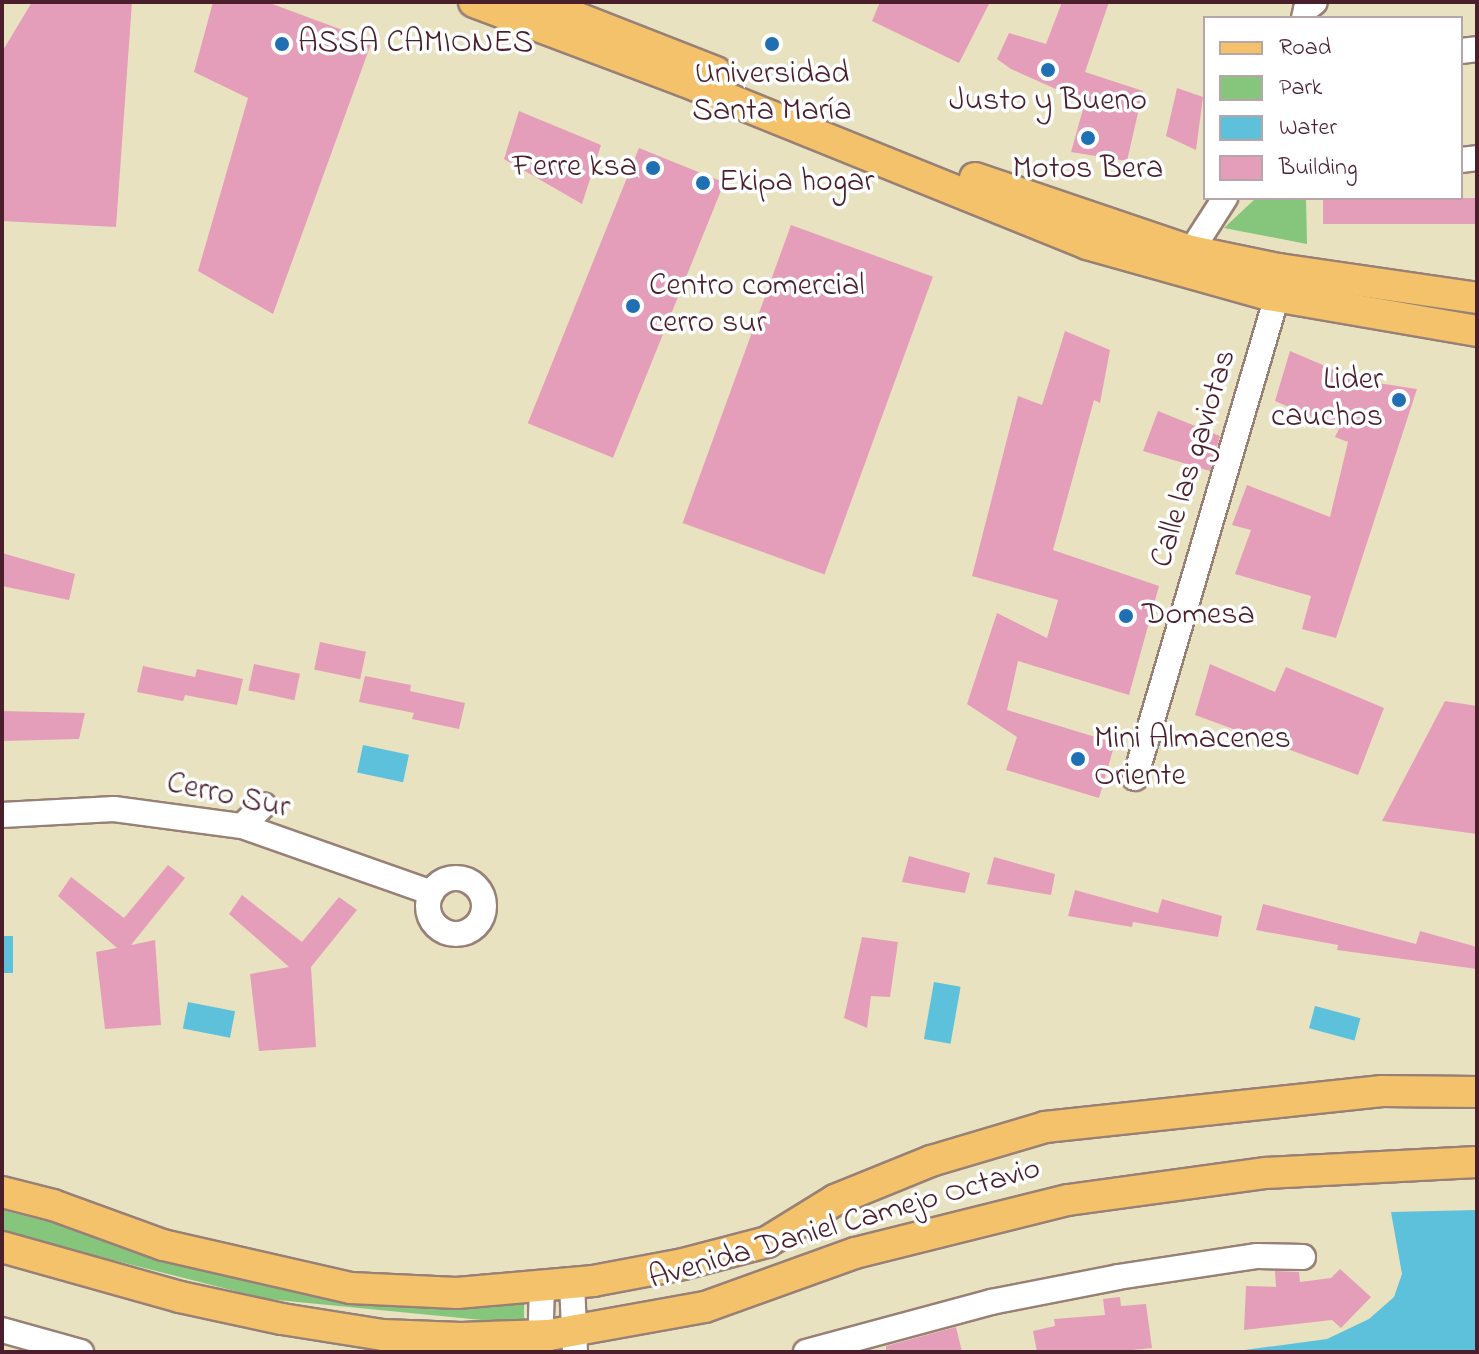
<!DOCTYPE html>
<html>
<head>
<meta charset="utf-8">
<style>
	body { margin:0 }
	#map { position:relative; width:1479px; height:1354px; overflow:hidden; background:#e8e2c0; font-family:"Indie Flower",sans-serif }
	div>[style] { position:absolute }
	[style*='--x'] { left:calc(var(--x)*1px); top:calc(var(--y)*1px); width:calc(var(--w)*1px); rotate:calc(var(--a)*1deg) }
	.green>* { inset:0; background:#85c57c }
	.water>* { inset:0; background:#5dc1db; transform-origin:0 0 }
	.building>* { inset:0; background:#e59eb9; transform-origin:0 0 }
	.roads { filter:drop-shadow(2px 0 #998076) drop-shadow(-2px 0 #998076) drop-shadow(0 2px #998076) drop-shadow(0 -2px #998076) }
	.minor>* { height:24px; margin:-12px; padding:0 12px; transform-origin:12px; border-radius:12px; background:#fff }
	.minor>.ring { margin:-12px; padding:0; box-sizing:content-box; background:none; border:24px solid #fff; border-radius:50% }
	.major>* { height:30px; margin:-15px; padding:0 15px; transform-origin:15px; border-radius:15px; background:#f3c26a }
	.dots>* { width:22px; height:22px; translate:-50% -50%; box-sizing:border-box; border:4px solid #fff; border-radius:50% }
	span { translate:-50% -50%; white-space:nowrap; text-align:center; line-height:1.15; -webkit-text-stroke:7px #fff; paint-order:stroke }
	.poi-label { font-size:32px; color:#4a1f2b }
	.left { translate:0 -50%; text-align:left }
	.right { translate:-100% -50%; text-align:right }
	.street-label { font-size:32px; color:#4a1f2b }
	.frame { position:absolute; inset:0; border:4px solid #4a1f2b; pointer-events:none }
	.legend { position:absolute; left:1203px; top:16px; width:260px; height:184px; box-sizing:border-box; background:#fff; border:2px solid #b7a5aa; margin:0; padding:10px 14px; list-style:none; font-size:24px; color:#4a1f2b }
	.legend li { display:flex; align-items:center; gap:16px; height:40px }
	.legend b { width:40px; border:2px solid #b7a5aa }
</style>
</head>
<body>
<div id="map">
	<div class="green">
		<div style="clip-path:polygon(1256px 198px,1306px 198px,1307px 244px,1224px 228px)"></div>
		<div style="clip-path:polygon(2px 1210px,315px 1289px,524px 1301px,524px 1324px,267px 1299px,2px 1232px)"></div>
	</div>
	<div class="water">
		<div style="left:363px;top:745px;width:47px;height:28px;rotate:12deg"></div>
		<div style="left:2px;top:936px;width:11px;height:37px"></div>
		<div style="left:934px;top:982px;width:27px;height:58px;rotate:10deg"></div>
		<div style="left:188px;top:1002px;width:48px;height:27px;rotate:11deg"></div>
		<div style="left:1315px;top:1006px;width:47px;height:23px;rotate:15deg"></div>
		<div style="clip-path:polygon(1477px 1210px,1477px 1352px,1230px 1352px,1327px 1339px,1369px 1319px,1394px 1297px,1402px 1274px,1391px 1212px)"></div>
	</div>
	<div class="building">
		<div style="clip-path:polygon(32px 2px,132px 2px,116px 227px,2px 221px,2px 52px)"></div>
		<div style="clip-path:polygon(213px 2px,267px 2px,372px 41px,273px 314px,198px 271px,248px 98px,194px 72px)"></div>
		<div style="clip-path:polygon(880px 2px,990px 2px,959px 63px,872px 21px)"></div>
		<div style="clip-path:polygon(1062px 2px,1109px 2px,1085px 72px,1143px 91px,1127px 161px,1071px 152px,1085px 102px,1011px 69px,997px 59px,1009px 33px,1046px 44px)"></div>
		<div style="clip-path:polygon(1177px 88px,1203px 97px,1196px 150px,1166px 136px)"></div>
		<div style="clip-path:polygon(519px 111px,601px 145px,582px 204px,504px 159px)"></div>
		<div style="left:639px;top:148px;width:92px;height:297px;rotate:22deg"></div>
		<div style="left:1323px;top:198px;width:152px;height:26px"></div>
		<div style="left:791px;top:225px;width:151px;height:317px;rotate:20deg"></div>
		<div style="clip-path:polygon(1065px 331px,1110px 350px,1100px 403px,1094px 400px,1053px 550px,1159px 586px,1129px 695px,1018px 661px,1007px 710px,1115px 743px,1099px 798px,1006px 770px,1017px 737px,967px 704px,997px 613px,1047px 638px,1058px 600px,972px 576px,1018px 396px,1042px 405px)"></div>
		<div style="clip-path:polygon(1290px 351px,1358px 380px,1417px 389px,1336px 638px,1302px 629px,1311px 596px,1235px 574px,1251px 530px,1232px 525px,1247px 485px,1330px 517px,1348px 442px,1335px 437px,1339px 429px,1275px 401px)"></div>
		<div style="clip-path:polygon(1158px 411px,1220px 436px,1210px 471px,1143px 451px)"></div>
		<div style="clip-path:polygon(2px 553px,75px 574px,69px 600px,2px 586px)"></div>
		<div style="left:320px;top:642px;width:47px;height:28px;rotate:12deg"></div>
		<div style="left:254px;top:664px;width:47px;height:27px;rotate:12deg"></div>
		<div style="clip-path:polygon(1210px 664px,1275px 692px,1286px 667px,1384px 708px,1358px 775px,1195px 715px)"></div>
		<div style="clip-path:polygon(143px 666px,195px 677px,197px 669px,243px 679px,237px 705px,185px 695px,183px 701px,137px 692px)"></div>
		<div style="clip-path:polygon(365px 676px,411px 685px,410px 691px,465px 703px,459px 729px,412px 719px,414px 713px,359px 702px)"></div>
		<div style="clip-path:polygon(1445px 701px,1477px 706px,1477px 834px,1382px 821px)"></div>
		<div style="clip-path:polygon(2px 711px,85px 713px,79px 739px,2px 741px)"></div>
		<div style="clip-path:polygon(909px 856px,970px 873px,965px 893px,902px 882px)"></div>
		<div style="clip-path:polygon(994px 857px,1055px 874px,1051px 895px,987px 884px)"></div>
		<div style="clip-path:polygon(168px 865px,185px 878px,131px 945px,155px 940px,161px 1025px,105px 1029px,96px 952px,117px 948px,58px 896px,71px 877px,124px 918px)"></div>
		<div style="clip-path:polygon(1075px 890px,1158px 913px,1162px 899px,1222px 916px,1218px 937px,1133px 922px,1132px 927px,1068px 916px)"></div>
		<div style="clip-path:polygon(242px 895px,302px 942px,339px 897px,357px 910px,311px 967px,316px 1047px,259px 1051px,250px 974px,289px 967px,229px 914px)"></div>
		<div style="clip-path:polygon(1263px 904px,1416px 944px,1420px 931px,1477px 947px,1477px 969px,1337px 950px,1338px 945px,1256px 930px)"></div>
		<div style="clip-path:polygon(862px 937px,898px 942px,890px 997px,871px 996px,867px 1028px,844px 1018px)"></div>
		<div style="clip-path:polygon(1340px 1269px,1371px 1297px,1341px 1328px,1332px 1320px,1244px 1330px,1246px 1286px,1276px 1287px,1275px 1271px,1299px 1272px,1300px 1282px,1331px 1278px)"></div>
		<div style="clip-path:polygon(1120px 1297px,1121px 1306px,1146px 1304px,1152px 1348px,1113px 1352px,1037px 1352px,1033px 1331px,1055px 1326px,1054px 1319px,1105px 1315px,1103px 1299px)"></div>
		<div style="clip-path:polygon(956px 1327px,962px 1352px,886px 1352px,886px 1346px)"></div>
	</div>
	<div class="roads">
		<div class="minor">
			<div style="--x:1304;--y:18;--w:9;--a:-77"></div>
			<div style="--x:1306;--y:9;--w:11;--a:-38"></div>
			<div style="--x:1461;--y:51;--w:16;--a:-7"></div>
			<div style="--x:1461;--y:160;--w:16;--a:-7"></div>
			<div style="--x:1191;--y:251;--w:63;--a:-57.3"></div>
			<div style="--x:1135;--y:778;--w:502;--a:-73.58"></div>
			<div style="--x:2;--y:815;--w:112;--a:-3.1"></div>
			<div style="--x:114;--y:809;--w:129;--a:7.6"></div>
			<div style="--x:242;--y:826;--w:201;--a:19.4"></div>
			<div style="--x:242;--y:826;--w:30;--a:-44"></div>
			<div class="ring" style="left:428px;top:878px;width:32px;height:32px"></div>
			<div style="--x:572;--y:1283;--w:69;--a:87.5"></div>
			<div style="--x:2;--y:1330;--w:82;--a:15.6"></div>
			<div style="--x:540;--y:1352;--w:67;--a:-88.3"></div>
			<div style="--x:806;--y:1352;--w:192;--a:-15.1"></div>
			<div style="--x:991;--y:1302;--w:129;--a:-11.1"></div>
			<div style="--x:1118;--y:1277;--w:141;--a:-8.6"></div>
			<div style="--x:1257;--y:1256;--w:46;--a:1.2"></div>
		</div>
		<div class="major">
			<div style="--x:474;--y:2;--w:224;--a:20.6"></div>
			<div style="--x:684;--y:81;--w:435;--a:22"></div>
			<div style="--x:1087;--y:244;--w:189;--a:15.7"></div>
			<div style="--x:1269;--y:295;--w:211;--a:9.8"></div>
			<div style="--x:537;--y:2;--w:192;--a:21.4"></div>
			<div style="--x:975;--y:178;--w:228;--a:18.7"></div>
			<div style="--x:1191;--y:251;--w:90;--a:11.6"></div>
			<div style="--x:1279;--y:269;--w:200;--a:8.3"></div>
			<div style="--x:2;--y:1192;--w:53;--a:14.3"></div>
			<div style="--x:53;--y:1205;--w:117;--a:20"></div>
			<div style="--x:163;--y:1245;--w:193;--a:12.9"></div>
			<div style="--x:351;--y:1288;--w:106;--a:2.7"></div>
			<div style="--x:457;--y:1293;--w:137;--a:-5"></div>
			<div style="--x:593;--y:1281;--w:92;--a:-10.7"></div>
			<div style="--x:683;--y:1264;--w:87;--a:-14.7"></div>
			<div style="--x:767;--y:1242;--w:80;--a:-31.7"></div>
			<div style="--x:835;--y:1200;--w:104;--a:-22.1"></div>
			<div style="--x:931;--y:1161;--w:119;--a:-16.6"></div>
			<div style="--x:1045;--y:1127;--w:339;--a:-6.1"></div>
			<div style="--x:1382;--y:1091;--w:95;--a:0.6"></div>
			<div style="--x:2;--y:1247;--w:185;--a:15.7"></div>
			<div style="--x:180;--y:1297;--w:104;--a:12.2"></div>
			<div style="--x:282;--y:1319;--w:102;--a:9"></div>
			<div style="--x:383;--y:1335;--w:78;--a:2.2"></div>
			<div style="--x:461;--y:1338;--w:88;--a:-2"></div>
			<div style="--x:549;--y:1335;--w:158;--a:-10.2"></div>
			<div style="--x:705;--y:1307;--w:159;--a:-19.8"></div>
			<div style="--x:855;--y:1253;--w:219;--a:-14"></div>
			<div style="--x:1068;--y:1200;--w:200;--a:-7.8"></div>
			<div style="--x:1266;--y:1173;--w:211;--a:-3"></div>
		</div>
	</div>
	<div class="dots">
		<div style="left:282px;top:44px;background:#1f6fb2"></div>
		<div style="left:772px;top:44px;background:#1f6fb2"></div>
		<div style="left:1048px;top:70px;background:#1f6fb2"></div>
		<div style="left:1088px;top:138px;background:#1f6fb2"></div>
		<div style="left:653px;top:168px;background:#1f6fb2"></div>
		<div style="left:703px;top:183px;background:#1f6fb2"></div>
		<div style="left:633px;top:306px;background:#1f6fb2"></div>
		<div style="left:1399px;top:400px;background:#1f6fb2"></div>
		<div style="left:1126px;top:616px;background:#1f6fb2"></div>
		<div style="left:1078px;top:759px;background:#1f6fb2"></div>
	</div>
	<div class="poi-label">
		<span class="left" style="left:298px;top:44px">ASSA CAMIONES</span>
		<span style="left:772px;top:94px">Universidad<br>Santa María</span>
		<span style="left:1048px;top:102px">Justo y Bueno</span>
		<span class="right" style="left:637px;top:168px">Ferre ksa</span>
		<span style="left:1088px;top:170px">Motos Bera</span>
		<span class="left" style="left:719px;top:183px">Ekipa hogar</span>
		<span class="left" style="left:649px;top:306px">Centro comercial<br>cerro sur</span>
		<span class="right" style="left:1383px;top:400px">Lider<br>cauchos</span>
		<span class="left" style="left:1142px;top:616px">Domesa</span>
		<span class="left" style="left:1094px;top:759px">Mini Almacenes<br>Oriente</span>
	</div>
	<div class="street-label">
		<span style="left:1195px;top:459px;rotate:-73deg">Calle las gaviotas</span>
		<span style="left:228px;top:797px;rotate:12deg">Cerro Sur</span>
		<span style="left:845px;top:1225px;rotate:-16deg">Avenida Daniel Camejo Octavio</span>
	</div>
	<div class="frame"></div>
	<ul class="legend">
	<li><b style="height:10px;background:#f3c26a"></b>Road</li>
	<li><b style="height:22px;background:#85c57c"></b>Park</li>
	<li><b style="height:22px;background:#5dc1db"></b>Water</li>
	<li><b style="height:22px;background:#e59eb9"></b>Building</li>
	</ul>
</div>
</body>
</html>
